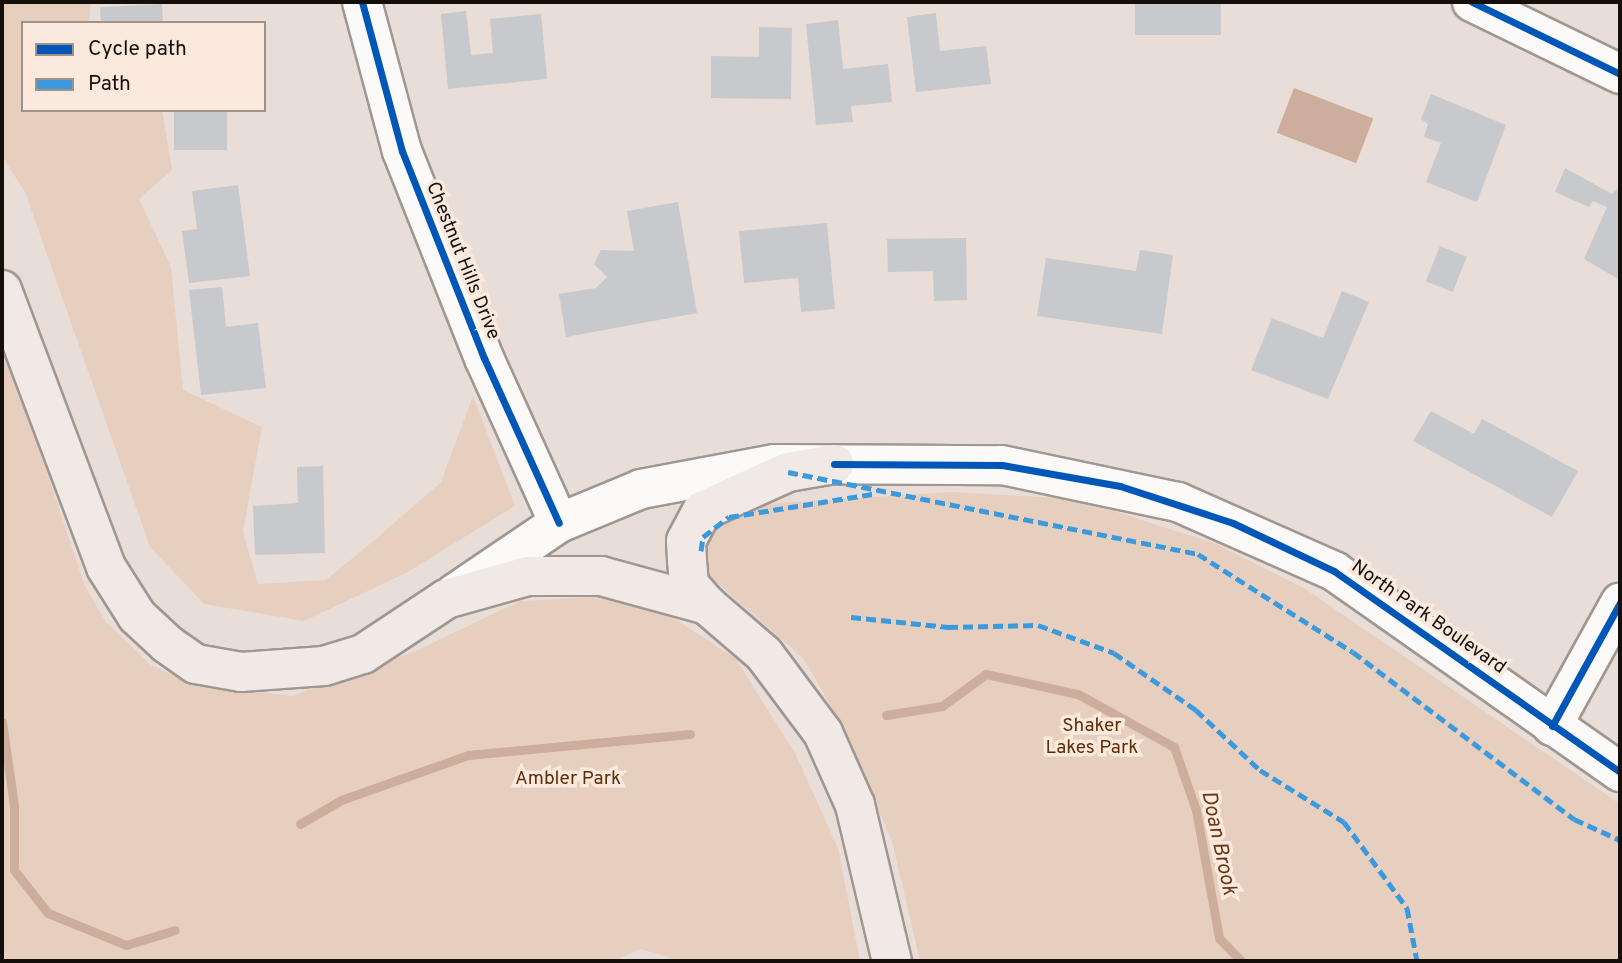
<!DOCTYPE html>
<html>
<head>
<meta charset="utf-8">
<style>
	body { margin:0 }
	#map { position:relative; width:1622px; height:963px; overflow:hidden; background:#e8ddd7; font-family:Overpass,sans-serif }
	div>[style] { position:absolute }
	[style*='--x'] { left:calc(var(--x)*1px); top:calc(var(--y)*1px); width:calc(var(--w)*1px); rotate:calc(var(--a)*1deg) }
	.green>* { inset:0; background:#e7cfc0 }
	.water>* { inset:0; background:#cdae9c; transform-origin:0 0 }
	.stream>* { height:9px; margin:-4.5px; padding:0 4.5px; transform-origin:4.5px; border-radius:4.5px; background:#cdae9c }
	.building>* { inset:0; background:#c8c9cc; transform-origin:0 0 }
	.roads { filter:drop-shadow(2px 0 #9e9792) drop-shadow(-2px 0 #9e9792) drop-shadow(0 2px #9e9792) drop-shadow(0 -2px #9e9792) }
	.minor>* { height:38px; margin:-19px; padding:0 19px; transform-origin:19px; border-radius:19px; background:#fcfaf9 }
	.major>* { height:38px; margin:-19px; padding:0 19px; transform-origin:19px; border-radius:19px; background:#f0e9e5 }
	.quiet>* { height:5px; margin-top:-2.5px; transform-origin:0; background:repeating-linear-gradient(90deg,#3b9ade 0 10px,transparent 0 15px) }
	.cycleway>* { height:7px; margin:-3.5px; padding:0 3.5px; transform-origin:3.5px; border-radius:3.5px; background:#0057b8 }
	span { translate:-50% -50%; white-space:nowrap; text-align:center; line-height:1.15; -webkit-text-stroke:7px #fbe9de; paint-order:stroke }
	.street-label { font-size:19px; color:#140f0b }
	.park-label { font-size:19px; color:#602e06 }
	.water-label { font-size:21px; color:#6a3713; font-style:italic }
	.frame { position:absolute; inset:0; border:4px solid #140f0b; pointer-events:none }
	.legend { position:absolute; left:21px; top:21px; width:245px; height:91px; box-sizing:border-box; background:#fbe9de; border:2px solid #9f928a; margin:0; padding:9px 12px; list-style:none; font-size:21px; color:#140f0b }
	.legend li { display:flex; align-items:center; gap:14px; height:35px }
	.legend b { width:35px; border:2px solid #9f928a }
</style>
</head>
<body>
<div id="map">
	<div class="green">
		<div style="clip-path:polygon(2px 2px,91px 2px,89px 23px,23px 23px,23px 110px,162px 110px,172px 170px,139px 199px,171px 267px,183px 390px,262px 427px,243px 531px,258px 584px,326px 580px,377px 538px,441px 482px,473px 396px,515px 506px,406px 573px,304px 621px,204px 604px,150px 547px,25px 192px,2px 156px)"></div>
		<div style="clip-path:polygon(2px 338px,85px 586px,106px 622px,151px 665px,192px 684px,292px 696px,416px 651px,520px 601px,597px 597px,664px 612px,735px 658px,795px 753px,838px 848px,860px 961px,681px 961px,640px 949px,615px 961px,2px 961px)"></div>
		<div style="clip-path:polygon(952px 492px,1077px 499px,1216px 544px,1304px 588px,1620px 804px,1620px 961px,920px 961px,892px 841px,835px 713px,803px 658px,707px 574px,699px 532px,748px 505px)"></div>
	</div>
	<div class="water">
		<div style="left:1294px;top:88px;width:85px;height:48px;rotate:21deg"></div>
	</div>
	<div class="stream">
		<div style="--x:886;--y:715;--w:57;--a:-9.1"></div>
		<div style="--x:942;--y:706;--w:54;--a:-36"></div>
		<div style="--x:986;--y:674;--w:94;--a:12.3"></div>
		<div style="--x:1078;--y:694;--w:110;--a:28.9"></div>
		<div style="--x:1174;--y:747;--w:67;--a:70.8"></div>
		<div style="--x:1196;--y:810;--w:130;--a:79.8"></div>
		<div style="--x:1219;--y:938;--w:32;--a:46"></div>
		<div style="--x:2;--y:722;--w:84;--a:81.8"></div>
		<div style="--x:14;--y:805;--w:65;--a:90"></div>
		<div style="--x:14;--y:870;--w:55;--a:51.7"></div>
		<div style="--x:48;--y:913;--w:84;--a:22.3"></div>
		<div style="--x:126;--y:945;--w:51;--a:-17"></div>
		<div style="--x:300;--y:824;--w:48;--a:-30.3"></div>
		<div style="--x:341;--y:800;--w:135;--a:-19.5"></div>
		<div style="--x:468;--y:755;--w:223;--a:-5.4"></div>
	</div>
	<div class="building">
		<div style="left:1135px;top:2px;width:86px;height:33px"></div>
		<div style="left:162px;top:4px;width:19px;height:62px;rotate:87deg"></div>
		<div style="clip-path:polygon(466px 11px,471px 55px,493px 53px,490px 19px,541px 14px,547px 79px,448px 89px,441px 14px)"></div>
		<div style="clip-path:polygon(936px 13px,940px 51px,986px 46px,991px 84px,916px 92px,907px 17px)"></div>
		<div style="clip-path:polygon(838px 20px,843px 69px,888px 64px,892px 102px,851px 106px,853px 122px,816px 125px,806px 24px)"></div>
		<div style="clip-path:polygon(759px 27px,792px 28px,791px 99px,711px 98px,711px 56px,759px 57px)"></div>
		<div style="clip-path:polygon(1431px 94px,1506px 125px,1477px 202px,1426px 182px,1441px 143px,1424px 137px,1428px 124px,1421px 119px)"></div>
		<div style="left:174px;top:110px;width:53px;height:40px"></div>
		<div style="clip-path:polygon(1565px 168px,1612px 194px,1620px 187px,1620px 280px,1584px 259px,1607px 207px,1593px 201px,1589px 207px,1555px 192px)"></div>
		<div style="clip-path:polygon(238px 185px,250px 276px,189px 283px,182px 231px,197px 229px,192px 191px)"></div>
		<div style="clip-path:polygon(678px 202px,697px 313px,566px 337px,559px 294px,596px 288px,607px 277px,594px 264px,601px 250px,634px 251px,627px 211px)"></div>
		<div style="clip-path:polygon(827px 223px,835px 309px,801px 312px,798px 278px,744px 283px,739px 231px)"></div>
		<div style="clip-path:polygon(966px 238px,967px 300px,934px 301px,933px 271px,888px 272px,887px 239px)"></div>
		<div style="left:1440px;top:246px;width:29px;height:38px;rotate:22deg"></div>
		<div style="clip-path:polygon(1140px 250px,1173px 255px,1162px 334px,1037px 316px,1046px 258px,1136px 271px)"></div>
		<div style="clip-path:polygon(222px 287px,226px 327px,258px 323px,266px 388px,201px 395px,189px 290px)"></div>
		<div style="clip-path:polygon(1342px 291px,1369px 302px,1328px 399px,1251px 370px,1272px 318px,1323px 338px)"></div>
		<div style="clip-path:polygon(1431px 411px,1474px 434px,1482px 419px,1578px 471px,1552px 517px,1413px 441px)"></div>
		<div style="clip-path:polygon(323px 466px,325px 553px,255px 555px,253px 506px,298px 503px,297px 467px)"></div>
	</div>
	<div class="roads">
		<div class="minor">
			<div style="--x:362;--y:2;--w:154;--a:75"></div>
			<div style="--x:402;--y:151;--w:223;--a:68.4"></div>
			<div style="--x:484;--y:358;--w:181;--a:65.6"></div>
			<div style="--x:1472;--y:2;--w:165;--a:25.9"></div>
			<div style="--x:454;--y:594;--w:127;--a:-34.1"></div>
			<div style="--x:559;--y:523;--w:89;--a:-22.5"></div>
			<div style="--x:641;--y:489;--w:136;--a:-10.6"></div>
			<div style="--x:775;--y:464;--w:227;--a:0.3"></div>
			<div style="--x:1002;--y:465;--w:180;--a:11.9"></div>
			<div style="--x:1178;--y:502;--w:171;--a:23.9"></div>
			<div style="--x:1334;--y:571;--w:350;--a:35.1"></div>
			<div style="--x:1552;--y:726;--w:141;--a:-61.1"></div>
		</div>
		<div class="major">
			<div style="--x:2;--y:290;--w:296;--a:69.4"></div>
			<div style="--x:106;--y:567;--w:58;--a:57.7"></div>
			<div style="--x:137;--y:616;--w:41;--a:43"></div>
			<div style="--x:167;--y:644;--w:35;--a:35"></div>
			<div style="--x:196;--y:664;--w:46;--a:10.1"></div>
			<div style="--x:241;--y:672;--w:83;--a:-4.1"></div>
			<div style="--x:324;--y:666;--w:41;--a:-17.1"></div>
			<div style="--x:363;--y:654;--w:100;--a:-33.5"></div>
			<div style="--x:446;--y:599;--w:85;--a:-15.7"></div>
			<div style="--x:528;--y:576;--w:73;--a:0"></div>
			<div style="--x:601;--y:576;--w:110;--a:15.3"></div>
			<div style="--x:707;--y:605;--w:75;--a:40.7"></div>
			<div style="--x:764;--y:654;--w:99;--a:53.2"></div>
			<div style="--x:823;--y:733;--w:79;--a:66"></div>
			<div style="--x:855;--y:805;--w:160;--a:76.7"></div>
			<div style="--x:707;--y:605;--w:28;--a:-131"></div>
			<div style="--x:689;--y:584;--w:24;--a:-95"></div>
			<div style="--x:687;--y:560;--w:19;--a:-93"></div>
			<div style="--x:686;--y:541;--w:34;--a:-62"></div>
			<div style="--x:702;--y:511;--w:94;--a:-24.4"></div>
			<div style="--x:788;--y:472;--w:47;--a:-9.9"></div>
		</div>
	</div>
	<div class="quiet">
		<div style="--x:788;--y:472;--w:418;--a:11.3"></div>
		<div style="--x:1198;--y:554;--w:183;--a:32.3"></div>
		<div style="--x:1353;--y:652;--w:277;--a:37.1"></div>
		<div style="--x:1574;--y:819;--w:51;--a:24.5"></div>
		<div style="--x:701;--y:551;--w:14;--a:-82"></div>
		<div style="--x:703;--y:537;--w:33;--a:-38"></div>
		<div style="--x:729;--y:517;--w:145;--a:-9.1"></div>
		<div style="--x:851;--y:617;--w:98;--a:5.9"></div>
		<div style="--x:948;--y:627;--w:90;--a:-1.3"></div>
		<div style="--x:1038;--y:625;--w:81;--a:20.2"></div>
		<div style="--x:1114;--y:653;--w:100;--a:34.8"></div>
		<div style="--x:1196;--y:710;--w:88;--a:43.2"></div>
		<div style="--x:1260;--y:770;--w:99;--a:31.8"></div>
		<div style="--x:1344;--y:822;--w:107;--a:53.8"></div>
		<div style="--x:1407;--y:908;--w:54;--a:79.3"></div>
	</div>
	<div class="cycleway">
		<div style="--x:362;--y:2;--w:154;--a:75"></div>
		<div style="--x:402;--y:151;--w:223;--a:68.4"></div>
		<div style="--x:484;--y:358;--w:181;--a:65.6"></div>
		<div style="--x:1472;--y:2;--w:165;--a:25.9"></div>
		<div style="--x:834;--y:464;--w:168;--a:0.3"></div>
		<div style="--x:1002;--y:465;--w:120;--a:10.1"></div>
		<div style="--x:1120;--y:486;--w:119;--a:18.1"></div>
		<div style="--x:1233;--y:523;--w:112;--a:25.4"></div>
		<div style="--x:1334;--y:571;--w:350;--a:35.1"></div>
		<div style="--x:1552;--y:726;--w:141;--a:-61.1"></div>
	</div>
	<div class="street-label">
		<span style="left:462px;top:261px;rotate:68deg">Chestnut Hills Drive</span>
		<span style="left:1428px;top:618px;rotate:35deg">North Park Boulevard</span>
	</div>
	<div class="park-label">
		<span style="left:1092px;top:738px">Shaker<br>Lakes Park</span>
		<span style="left:568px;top:780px">Ambler Park</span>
	</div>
	<div class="water-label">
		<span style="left:1218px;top:843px;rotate:78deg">Doan Brook</span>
	</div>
	<div class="frame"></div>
	<ul class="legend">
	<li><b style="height:9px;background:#0057b8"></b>Cycle path</li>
	<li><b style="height:9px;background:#3b9ade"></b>Path</li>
	</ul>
</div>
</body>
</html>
